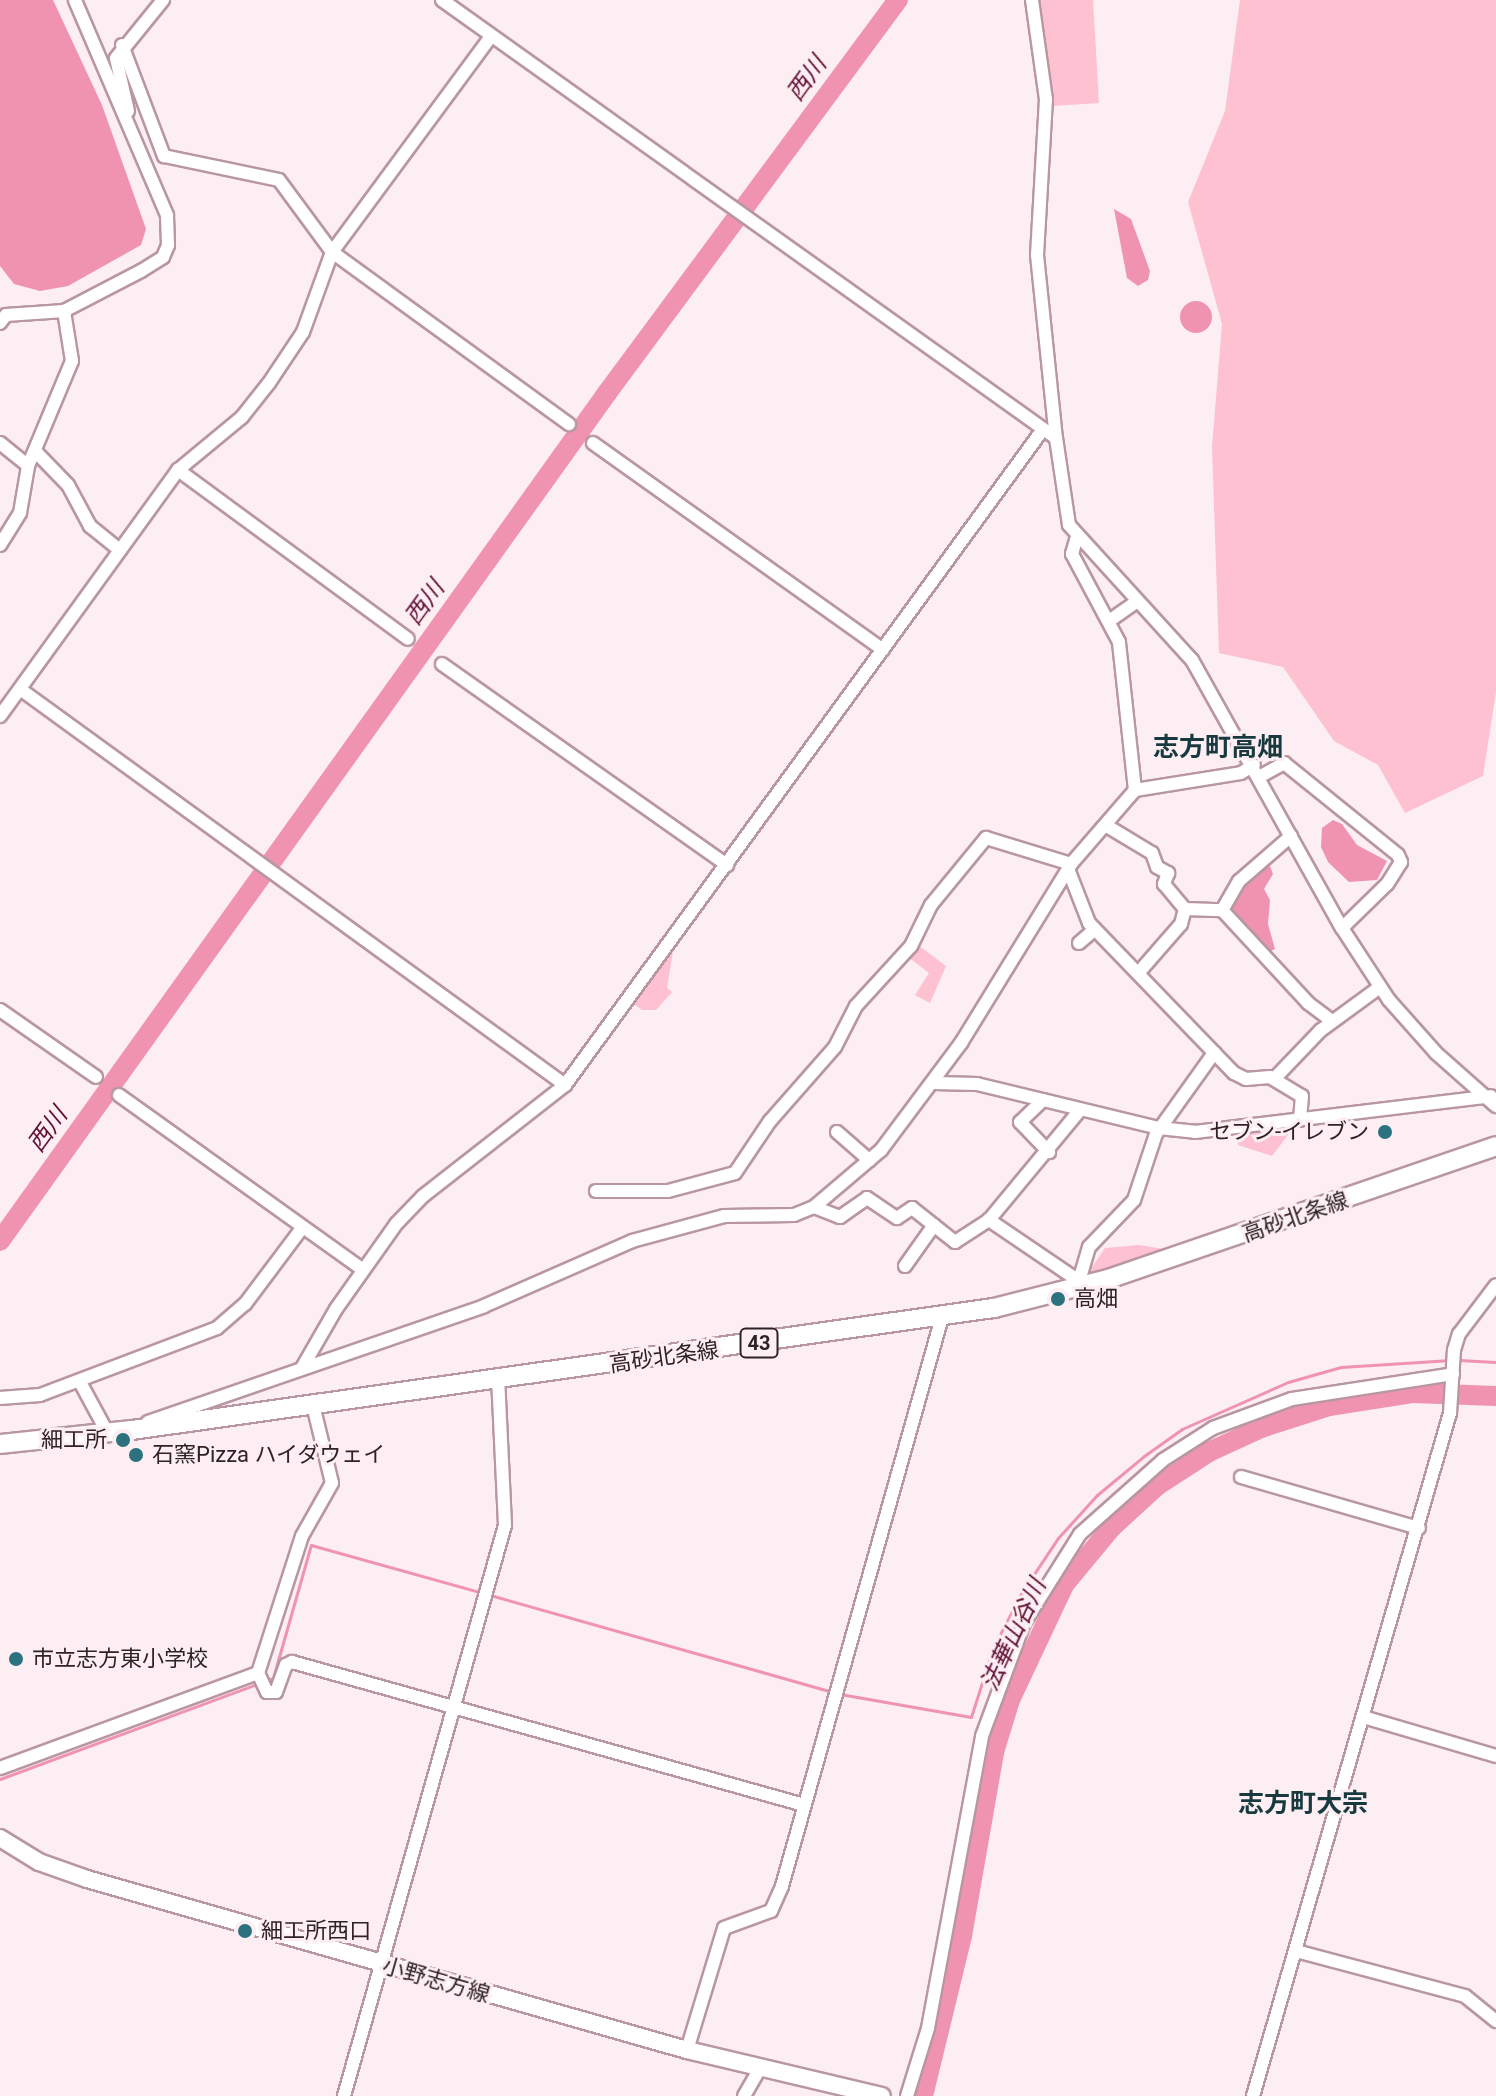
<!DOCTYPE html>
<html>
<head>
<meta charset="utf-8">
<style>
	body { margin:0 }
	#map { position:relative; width:1496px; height:2096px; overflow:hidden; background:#fceef2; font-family:Roboto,"Noto Sans JP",sans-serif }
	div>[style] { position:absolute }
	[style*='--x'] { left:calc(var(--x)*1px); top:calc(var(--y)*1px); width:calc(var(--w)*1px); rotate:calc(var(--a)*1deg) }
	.green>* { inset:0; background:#fdc1d2 }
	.water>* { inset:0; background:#f093b1 }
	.round { border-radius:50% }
	.stream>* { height:3px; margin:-1.5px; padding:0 1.5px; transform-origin:1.5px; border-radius:1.5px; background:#f093b1 }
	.river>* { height:20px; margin:-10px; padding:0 10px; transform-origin:10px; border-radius:10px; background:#f093b1 }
	.roads { filter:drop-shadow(2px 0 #b997a1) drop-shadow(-2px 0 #b997a1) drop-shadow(0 2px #b997a1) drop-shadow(0 -2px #b997a1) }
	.minor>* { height:12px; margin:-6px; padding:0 6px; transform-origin:6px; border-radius:6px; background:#fff }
	.secondary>* { height:16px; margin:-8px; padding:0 8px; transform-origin:8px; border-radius:8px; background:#fff }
	.primary>* { height:18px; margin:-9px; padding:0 9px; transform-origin:9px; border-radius:9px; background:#fff }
	.dots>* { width:22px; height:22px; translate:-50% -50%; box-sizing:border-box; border:4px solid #fceef2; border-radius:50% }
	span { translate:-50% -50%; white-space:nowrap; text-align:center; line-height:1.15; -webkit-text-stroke:6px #fceef2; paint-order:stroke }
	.shield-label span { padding:2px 6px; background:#fceef2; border:2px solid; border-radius:6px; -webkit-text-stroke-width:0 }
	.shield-label { font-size:20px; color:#2f2226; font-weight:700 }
	.poi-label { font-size:22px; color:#2f2226 }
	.right { translate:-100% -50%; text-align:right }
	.left { translate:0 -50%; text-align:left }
	.street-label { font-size:22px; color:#2f2226 }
	.water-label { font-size:24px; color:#611034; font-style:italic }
	.quarter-label { font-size:26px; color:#183a3f; font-weight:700 }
</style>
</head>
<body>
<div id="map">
	<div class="green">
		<div style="clip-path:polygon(1039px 0,1093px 0,1099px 103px,1052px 106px)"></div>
		<div style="clip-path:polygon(1240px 0,1496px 0,1496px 692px,1483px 776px,1405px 813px,1378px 765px,1334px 741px,1283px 667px,1219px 653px,1212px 447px,1222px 324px,1188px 202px,1225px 111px)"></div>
		<div style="clip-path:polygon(918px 945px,946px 966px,930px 1003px,915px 995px,929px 973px,908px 957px)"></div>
		<div style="clip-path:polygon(673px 951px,667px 988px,672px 992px,656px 1010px,642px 1010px,634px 1004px)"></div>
		<div style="clip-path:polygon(1294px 1127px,1272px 1156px,1238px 1145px,1237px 1132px)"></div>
		<div style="clip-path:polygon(1139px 1245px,1170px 1250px,1084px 1279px,1105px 1248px)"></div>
	</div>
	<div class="water">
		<div style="clip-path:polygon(0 0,53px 0,102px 105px,146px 229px,141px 245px,68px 286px,40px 291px,14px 284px,0 266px)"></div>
		<div style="clip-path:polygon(1114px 209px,1131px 219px,1150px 271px,1148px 280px,1138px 286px,1127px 278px)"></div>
		<div class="round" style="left:1180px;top:301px;width:32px;height:32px"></div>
		<div style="clip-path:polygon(1333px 820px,1342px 824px,1357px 845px,1387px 861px,1377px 880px,1349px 882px,1328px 862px,1321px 847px,1322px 828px)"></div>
		<div style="clip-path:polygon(1270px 866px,1273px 874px,1264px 889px,1270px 900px,1268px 924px,1275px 949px,1271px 951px,1229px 914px,1228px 905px,1246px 880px)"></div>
	</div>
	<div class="stream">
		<div style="--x:1459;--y:1360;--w:37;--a:3"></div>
		<div style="--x:490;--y:1595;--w:356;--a:15.8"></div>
		<div style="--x:266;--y:1681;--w:8;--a:-23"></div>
		<div style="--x:273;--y:1678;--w:138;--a:-74.1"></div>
		<div style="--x:311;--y:1545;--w:179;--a:15.6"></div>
		<div style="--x:840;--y:1694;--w:133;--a:10"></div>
		<div style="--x:971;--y:1717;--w:72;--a:-72.3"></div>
		<div style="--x:993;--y:1648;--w:63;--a:-62.6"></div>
		<div style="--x:1022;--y:1592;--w:65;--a:-56.3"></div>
		<div style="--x:1058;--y:1538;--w:58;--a:-47.8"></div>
		<div style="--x:1097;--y:1495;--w:61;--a:-39.7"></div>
		<div style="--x:1144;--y:1456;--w:47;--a:-35.4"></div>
		<div style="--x:1182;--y:1429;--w:116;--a:-23.9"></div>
		<div style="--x:1288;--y:1382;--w:55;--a:-15.8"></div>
		<div style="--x:1341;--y:1367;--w:110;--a:-3.6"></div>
		<div style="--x:0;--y:1779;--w:276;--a:-20.3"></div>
	</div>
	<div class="river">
		<div style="--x:0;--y:1241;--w:1043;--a:-54.4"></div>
		<div style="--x:607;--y:393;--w:489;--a:-53.5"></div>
		<div style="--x:923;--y:2096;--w:165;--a:-76.3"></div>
		<div style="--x:962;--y:1936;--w:187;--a:-80.1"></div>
		<div style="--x:994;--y:1752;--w:54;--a:-72.9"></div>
		<div style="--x:1010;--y:1700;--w:127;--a:-64.8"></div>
		<div style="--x:1064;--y:1585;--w:75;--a:-50.4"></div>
		<div style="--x:1112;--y:1527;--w:62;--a:-42.4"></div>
		<div style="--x:1158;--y:1485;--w:61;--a:-32.9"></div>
		<div style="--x:1209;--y:1452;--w:57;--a:-24.8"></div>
		<div style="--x:1261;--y:1428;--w:71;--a:-17.9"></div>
		<div style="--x:1329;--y:1406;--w:84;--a:-8.9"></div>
		<div style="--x:1412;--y:1393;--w:84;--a:2"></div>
	</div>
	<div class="roads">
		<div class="minor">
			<div style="--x:442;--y:0;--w:754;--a:35.5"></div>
			<div style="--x:1056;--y:438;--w:88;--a:81.5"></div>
			<div style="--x:1069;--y:525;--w:183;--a:47.7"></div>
			<div style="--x:1192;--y:660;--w:307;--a:60.8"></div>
			<div style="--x:1342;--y:928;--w:86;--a:56.9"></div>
			<div style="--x:1389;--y:1000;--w:71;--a:48.4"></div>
			<div style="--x:1436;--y:1053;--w:80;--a:41.5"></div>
			<div style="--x:1032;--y:0;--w:100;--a:82"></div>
			<div style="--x:1046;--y:99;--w:156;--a:93.3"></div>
			<div style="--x:1037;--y:255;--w:184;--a:84.1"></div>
			<div style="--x:122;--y:45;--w:119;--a:69.3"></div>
			<div style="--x:164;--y:156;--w:117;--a:11.8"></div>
			<div style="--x:279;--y:180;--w:89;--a:53.6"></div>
			<div style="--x:332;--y:252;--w:293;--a:36"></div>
			<div style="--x:128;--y:111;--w:54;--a:-102.8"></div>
			<div style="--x:116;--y:58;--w:75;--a:-51"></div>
			<div style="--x:0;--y:323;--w:10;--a:-53"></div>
			<div style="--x:6;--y:315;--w:58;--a:-3.9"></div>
			<div style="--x:64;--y:311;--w:87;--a:-27.5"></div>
			<div style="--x:141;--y:271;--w:26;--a:-32"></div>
			<div style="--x:163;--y:257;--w:13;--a:-67"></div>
			<div style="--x:168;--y:245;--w:30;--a:-92"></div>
			<div style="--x:167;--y:215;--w:234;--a:-113.2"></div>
			<div style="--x:0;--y:443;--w:36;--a:39"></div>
			<div style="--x:593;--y:443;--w:356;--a:35.5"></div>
			<div style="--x:35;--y:451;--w:47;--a:45.9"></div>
			<div style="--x:68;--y:485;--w:47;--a:61.8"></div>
			<div style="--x:90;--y:526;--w:36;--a:39"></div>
			<div style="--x:178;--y:470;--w:285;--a:36.3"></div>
			<div style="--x:0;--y:545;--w:38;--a:-58"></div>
			<div style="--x:20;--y:513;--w:48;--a:-80.3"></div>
			<div style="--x:28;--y:466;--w:114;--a:-67.3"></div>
			<div style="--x:72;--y:361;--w:51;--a:-99.1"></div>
			<div style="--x:1109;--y:621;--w:35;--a:-35"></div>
			<div style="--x:442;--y:664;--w:349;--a:35.2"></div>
			<div style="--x:20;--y:689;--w:674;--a:36"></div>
			<div style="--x:0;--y:716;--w:304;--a:-54.1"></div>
			<div style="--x:178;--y:470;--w:83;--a:-39.6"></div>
			<div style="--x:242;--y:417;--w:43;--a:-51.5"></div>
			<div style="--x:269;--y:383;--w:61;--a:-56.3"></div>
			<div style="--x:303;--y:332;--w:85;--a:-70.1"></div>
			<div style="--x:332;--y:252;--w:268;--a:-53.6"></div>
			<div style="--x:1259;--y:777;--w:29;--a:-29"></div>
			<div style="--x:1284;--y:763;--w:146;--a:38.9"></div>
			<div style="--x:1398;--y:855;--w:8;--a:67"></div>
			<div style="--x:1401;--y:862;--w:26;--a:122"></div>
			<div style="--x:1387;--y:884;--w:63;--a:135.6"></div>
			<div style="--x:1135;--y:790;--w:107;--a:-9.1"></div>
			<div style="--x:1241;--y:773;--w:15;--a:-32"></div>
			<div style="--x:1107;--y:826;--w:52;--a:31"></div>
			<div style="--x:1152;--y:853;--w:15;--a:70"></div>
			<div style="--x:1157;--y:867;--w:13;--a:29"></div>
			<div style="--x:1168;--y:873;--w:12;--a:110"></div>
			<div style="--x:1164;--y:884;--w:33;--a:50"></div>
			<div style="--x:1185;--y:909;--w:16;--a:105"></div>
			<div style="--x:1181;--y:924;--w:62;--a:131.1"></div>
			<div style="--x:1291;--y:836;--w:69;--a:139.1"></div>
			<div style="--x:1239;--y:881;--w:34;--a:120"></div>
			<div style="--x:1222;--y:910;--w:127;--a:47.2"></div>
			<div style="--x:1308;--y:1003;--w:30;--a:37"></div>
			<div style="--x:1068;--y:869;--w:58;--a:68.7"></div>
			<div style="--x:1089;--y:923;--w:209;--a:46"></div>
			<div style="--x:1234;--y:1073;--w:13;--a:27"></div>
			<div style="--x:1246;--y:1079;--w:24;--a:-5"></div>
			<div style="--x:1270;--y:1077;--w:37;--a:31"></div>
			<div style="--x:1302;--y:1096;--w:24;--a:95"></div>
			<div style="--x:1185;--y:909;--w:37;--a:2"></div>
			<div style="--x:1079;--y:943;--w:21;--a:-41"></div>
			<div style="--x:0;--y:1010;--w:117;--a:34.9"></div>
			<div style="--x:1274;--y:1079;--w:68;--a:-46.2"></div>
			<div style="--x:1321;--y:1030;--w:73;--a:-36.1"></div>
			<div style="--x:934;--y:1083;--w:43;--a:1.3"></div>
			<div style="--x:977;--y:1084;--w:187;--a:13.6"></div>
			<div style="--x:1159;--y:1128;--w:36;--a:6"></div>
			<div style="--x:1195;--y:1132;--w:298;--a:-6.9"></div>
			<div style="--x:119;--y:1095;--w:299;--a:35.6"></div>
			<div style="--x:1043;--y:1100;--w:32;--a:136"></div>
			<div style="--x:1020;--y:1122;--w:42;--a:46"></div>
			<div style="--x:837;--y:1132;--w:43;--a:41.2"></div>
			<div style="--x:596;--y:1191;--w:72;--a:0"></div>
			<div style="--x:668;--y:1191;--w:69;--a:-15"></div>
			<div style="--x:735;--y:1173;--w:63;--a:-56.1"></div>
			<div style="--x:770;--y:1121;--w:98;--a:-48.7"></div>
			<div style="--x:835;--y:1047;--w:46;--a:-62.9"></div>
			<div style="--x:856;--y:1006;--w:81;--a:-47.5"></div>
			<div style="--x:911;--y:946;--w:46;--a:-64"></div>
			<div style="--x:931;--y:905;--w:87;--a:-50.6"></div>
			<div style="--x:986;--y:838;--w:89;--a:17"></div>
			<div style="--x:814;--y:1207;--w:28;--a:21"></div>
			<div style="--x:840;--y:1217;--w:33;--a:-35"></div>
			<div style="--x:867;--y:1198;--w:36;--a:34"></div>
			<div style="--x:897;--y:1218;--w:18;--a:-34"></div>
			<div style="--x:912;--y:1208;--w:55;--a:38.3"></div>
			<div style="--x:955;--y:1242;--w:40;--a:-32.9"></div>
			<div style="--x:905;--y:1266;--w:50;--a:-54.7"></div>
			<div style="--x:1077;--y:1288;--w:43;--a:-73.7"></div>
			<div style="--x:1089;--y:1247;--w:65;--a:-46.2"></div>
			<div style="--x:1134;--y:1200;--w:70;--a:-71.6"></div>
			<div style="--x:1156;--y:1134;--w:100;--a:-54.4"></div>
			<div style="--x:1077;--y:1288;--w:12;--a:-110"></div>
			<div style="--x:1073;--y:1277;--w:102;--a:-145.8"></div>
			<div style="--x:989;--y:1220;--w:143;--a:-50.4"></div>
			<div style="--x:302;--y:1368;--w:68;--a:-60"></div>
			<div style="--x:336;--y:1309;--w:105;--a:-54.7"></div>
			<div style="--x:397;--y:1223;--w:37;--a:-46"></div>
			<div style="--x:423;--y:1196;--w:180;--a:-38"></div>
			<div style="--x:565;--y:1085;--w:808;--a:-53.91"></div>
			<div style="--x:80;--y:1382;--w:57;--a:61.6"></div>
			<div style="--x:0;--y:1398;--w:40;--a:-4.3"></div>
			<div style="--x:40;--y:1395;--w:189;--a:-20.7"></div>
			<div style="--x:217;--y:1328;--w:37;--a:-41"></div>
			<div style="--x:245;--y:1304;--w:95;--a:-53.1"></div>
			<div style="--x:313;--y:1405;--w:80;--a:76.3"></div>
			<div style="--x:332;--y:1483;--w:61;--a:119.5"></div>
			<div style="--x:302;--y:1536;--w:144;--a:107.8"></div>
			<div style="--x:258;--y:1673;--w:21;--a:65"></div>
			<div style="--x:267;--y:1692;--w:9;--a:0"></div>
			<div style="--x:276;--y:1692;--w:29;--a:-70"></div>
			<div style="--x:286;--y:1665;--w:7;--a:-27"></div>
			<div style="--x:292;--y:1662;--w:532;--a:15.6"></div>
			<div style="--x:148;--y:1422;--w:355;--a:-19"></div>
			<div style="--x:484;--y:1306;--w:162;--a:-23.7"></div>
			<div style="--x:632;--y:1241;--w:95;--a:-15.2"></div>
			<div style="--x:724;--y:1216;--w:70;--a:-0.8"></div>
			<div style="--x:794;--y:1215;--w:22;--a:-22"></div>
			<div style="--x:814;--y:1207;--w:88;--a:-40.4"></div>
			<div style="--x:881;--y:1150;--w:134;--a:-53.2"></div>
			<div style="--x:961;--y:1043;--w:210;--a:-58.4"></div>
			<div style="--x:1071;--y:864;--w:98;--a:-49.1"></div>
			<div style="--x:1135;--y:790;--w:149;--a:-96.2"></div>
			<div style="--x:1119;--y:642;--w:100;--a:-118.1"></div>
			<div style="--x:1072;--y:554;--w:18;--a:-74"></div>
			<div style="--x:1241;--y:1477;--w:185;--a:16"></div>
			<div style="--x:1363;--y:1717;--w:139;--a:16.3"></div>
			<div style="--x:0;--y:1768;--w:275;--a:-20.2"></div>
			<div style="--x:1296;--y:1951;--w:175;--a:14.9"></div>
			<div style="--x:1465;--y:1996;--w:40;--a:39"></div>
			<div style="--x:687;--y:2050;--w:127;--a:-73.1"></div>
			<div style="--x:724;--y:1928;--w:50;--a:-19.9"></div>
			<div style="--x:771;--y:1911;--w:27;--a:-66"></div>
			<div style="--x:782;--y:1886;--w:591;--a:-74.29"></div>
			<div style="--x:344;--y:2096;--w:593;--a:-74.25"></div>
			<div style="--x:505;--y:1525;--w:146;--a:-92.7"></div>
			<div style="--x:744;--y:2096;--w:30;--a:-60"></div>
			<div style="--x:907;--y:2096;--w:71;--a:-72.8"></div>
			<div style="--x:928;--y:2028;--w:297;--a:-79.5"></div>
			<div style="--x:982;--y:1736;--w:121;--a:-69.6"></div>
			<div style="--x:1024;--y:1623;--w:105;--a:-57.8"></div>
			<div style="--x:1080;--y:1534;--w:111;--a:-41.7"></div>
			<div style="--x:1163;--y:1460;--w:59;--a:-32.6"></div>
			<div style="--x:1213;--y:1428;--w:84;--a:-20.2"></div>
			<div style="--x:1292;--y:1399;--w:163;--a:-8.8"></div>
			<div style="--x:1253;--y:2096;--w:711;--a:-73.91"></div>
			<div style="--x:1450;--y:1413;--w:63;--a:-86.4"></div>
			<div style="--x:1454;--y:1350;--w:17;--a:-73"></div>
			<div style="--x:1459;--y:1334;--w:61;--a:-52.9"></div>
		</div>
		<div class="secondary">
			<div style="--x:0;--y:1838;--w:46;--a:31.6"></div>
			<div style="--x:39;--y:1862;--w:51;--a:19.5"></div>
			<div style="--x:87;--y:1879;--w:624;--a:15.91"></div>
			<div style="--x:687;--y:2050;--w:200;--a:13.3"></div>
		</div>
		<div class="primary">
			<div style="--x:0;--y:1444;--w:133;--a:-6.1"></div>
			<div style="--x:132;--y:1430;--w:871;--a:-8.06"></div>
			<div style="--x:994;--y:1308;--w:118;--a:-14.3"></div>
			<div style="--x:1108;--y:1279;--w:410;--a:-18.9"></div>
		</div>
	</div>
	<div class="dots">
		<div style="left:1385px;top:1132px;background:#2b727e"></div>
		<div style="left:1058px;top:1299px;background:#2b727e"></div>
		<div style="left:123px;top:1440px;background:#2b727e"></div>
		<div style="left:136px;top:1455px;background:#2b727e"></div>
		<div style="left:16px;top:1659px;background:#2b727e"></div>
		<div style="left:245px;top:1931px;background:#2b727e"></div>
	</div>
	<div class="shield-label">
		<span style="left:759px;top:1343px">43</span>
	</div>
	<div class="poi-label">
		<span class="right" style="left:1369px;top:1132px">セブン-イレブン</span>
		<span class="left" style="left:1074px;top:1299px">高畑</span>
		<span class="right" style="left:107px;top:1440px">細工所</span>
		<span class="left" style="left:152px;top:1455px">石窯Pizza ハイダウェイ</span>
		<span class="left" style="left:32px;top:1659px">市立志方東小学校</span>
		<span class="left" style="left:261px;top:1931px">細工所西口</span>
	</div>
	<div class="street-label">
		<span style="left:1295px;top:1217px;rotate:-19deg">高砂北条線</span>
		<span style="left:664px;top:1357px;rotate:-8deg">高砂北条線</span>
		<span style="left:436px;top:1980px;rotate:16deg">小野志方線</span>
	</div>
	<div class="water-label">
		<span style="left:807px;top:79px;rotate:-54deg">西川</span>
		<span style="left:425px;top:603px;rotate:-54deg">西川</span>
		<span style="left:48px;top:1130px;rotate:-54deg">西川</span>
		<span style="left:1014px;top:1635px;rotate:-65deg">法華山谷川</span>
	</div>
	<div class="quarter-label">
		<span style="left:1218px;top:748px">志方町高畑</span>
		<span style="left:1303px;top:1804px">志方町大宗</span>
	</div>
</div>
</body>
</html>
